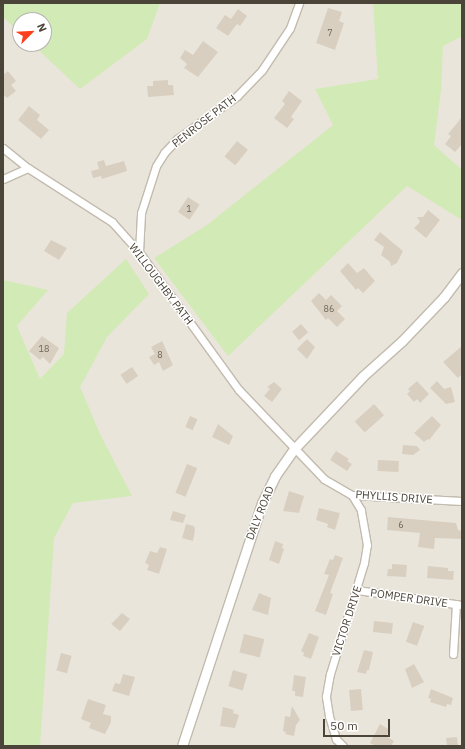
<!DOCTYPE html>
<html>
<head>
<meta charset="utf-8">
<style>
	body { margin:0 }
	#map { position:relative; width:465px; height:749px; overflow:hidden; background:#f6f3ec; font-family:"IBM Plex Sans",sans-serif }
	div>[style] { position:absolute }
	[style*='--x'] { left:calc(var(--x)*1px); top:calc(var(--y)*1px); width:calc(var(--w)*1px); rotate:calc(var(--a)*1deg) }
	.residential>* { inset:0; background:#eae5da }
	.green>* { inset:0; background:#d2eab5 }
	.building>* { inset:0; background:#d8cfc1; transform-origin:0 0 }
	.roads { filter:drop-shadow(1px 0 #c2bbae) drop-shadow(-1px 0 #c2bbae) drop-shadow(0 1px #c2bbae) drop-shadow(0 -1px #c2bbae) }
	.minor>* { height:7px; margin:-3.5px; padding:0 3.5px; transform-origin:3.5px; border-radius:3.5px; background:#fff }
	.tertiary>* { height:9px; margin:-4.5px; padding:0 4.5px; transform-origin:4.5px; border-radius:4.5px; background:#fff }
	span { translate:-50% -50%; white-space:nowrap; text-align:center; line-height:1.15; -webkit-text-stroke:3px #fff; paint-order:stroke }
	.number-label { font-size:9px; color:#6e675b }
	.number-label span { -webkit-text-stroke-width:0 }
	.street-label { font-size:11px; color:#4b4439 }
	.frame { position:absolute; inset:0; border:4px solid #4b4439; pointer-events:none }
	.north { position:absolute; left:12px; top:12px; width:40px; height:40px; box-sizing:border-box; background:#fff; border:1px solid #b7b4b0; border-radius:50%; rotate:66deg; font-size:11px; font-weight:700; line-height:16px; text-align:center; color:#4b4439 }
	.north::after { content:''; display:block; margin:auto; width:14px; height:18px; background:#fc3f1d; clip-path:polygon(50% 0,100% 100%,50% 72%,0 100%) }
	.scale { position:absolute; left:323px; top:719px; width:67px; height:18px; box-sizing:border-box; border:2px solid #4b4439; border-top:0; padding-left:5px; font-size:12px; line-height:14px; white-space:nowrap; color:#4b4439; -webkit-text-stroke:3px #fff; paint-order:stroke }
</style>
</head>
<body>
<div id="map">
	<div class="residential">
		<div style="clip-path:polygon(evenodd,3px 3px,462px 3px,462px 746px,3px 746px,3px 3px,20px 20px,44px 20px,44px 44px,20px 44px,20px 20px)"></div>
	</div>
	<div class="green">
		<div style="clip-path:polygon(3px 3px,160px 3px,147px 39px,80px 89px,32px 44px,44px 44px,44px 20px,20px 20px,20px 33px,3px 17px)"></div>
		<div style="clip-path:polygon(373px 3px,462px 3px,462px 36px,443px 46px,441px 90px,434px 145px,462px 170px,462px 220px,407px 186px,228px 356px,154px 258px,207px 225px,333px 125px,315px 89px,378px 79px)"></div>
		<div style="clip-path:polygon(126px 259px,149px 294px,107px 337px,80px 387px,100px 434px,132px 496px,73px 503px,54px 538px,40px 746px,3px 746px,3px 280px,48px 290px,17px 326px,40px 379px,64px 354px,67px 313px)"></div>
	</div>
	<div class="building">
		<div style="clip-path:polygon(328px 8px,342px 12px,339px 21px,344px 23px,335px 50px,316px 43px)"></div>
		<div style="clip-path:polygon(238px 9px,247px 16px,240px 26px,237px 24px,228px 36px,216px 28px,225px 15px,231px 19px)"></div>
		<div style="clip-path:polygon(203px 41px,218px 52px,198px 77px,184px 68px,187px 64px,180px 58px,185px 50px,193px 55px)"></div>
		<div style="clip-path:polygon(8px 71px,16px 81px,11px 85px,16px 91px,7px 98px,3px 94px,3px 75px)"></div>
		<div style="clip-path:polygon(168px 80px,168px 85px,173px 85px,174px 95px,148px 97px,147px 86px,153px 86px,153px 81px)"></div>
		<div style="clip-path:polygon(289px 91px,302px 101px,291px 117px,294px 119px,287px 128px,274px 118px,285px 104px,282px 101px)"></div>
		<div style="clip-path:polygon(29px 106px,40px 115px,37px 120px,49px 130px,41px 139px,18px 120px)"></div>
		<div style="clip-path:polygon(462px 117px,462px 144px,455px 152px,445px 144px,451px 136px,448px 134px)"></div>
		<div style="left:237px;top:141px;width:14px;height:20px;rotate:39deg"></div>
		<div style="clip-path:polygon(104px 160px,106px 166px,124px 161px,127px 171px,102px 179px,101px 176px,93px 178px,91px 171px,99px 169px,97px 162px)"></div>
		<div style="left:188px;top:197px;width:14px;height:18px;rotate:34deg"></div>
		<div style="clip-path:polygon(428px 210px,440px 220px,426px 238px,414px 228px,420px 222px,417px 217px,423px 217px)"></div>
		<div style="clip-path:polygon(380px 232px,403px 251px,397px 263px,391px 266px,390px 262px,381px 255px,384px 247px,374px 240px)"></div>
		<div style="clip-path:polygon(51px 240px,67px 248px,59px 260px,44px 251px)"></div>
		<div style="clip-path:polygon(348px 263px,357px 273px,364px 268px,375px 281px,363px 293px,358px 288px,356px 290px,340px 271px)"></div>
		<div style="clip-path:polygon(319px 293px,326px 300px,331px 295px,342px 306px,337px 311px,345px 319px,337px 327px,328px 318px,326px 320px,311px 301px)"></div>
		<div style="left:301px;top:324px;width:11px;height:12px;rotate:49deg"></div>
		<div style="clip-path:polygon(42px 336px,59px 348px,50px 364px,43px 357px,40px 360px,29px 351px)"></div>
		<div style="clip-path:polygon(307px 339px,315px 347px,307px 359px,297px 349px)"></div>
		<div style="clip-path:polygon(162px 341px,173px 365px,163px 371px,159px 362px,154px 365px,149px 357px,155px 354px,151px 347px)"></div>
		<div style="clip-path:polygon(462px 346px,462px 374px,458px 378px,443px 362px)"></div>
		<div style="left:132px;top:367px;width:11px;height:14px;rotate:56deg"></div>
		<div style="clip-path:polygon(417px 381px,429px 394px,420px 403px,417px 399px,414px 402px,407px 394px,410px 391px,408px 389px)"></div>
		<div style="clip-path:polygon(437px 381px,444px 389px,451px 387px,455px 402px,446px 404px,430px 388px)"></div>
		<div style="clip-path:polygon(274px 382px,282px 389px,272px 402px,264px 396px,270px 389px,267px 387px)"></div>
		<div style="left:374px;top:404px;width:15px;height:26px;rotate:48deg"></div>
		<div style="left:190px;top:416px;width:8px;height:12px;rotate:23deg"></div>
		<div style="clip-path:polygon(432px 416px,441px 425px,429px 440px,428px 439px,424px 442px,414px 433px)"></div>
		<div style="clip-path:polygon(218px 424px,233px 436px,229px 445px,212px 437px)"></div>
		<div style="clip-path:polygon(403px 445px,417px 446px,420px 450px,413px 455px,402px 454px)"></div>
		<div style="clip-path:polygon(336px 451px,349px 459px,347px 461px,352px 464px,347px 471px,330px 460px)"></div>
		<div style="left:378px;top:460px;width:21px;height:11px;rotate:3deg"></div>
		<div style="left:187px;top:464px;width:11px;height:31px;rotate:22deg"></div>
		<div style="clip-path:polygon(289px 491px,304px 496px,299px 513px,283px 511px)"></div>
		<div style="clip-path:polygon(319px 508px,340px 513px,335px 530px,327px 527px,328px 524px,316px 520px)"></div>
		<div style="clip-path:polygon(173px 511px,186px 515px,183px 523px,170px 520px)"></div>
		<div style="clip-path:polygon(388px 517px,456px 523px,458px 530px,462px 531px,462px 539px,435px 538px,434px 549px,418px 547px,420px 533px,387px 530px)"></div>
		<div style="clip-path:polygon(186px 524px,194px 526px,195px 530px,193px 541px,182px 538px)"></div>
		<div style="clip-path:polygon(275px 541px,283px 544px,282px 548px,284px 549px,279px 564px,269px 560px)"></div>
		<div style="clip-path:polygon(160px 547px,167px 549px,159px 574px,147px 570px,149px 565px,145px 563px,150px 551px,157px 553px)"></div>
		<div style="clip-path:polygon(335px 555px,343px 558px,330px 593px,333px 594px,326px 615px,315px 611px,329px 575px,324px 574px,330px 559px,333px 560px)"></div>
		<div style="clip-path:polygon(392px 564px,407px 565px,406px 577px,387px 576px,388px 569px,392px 569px)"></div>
		<div style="clip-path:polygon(428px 566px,448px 568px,448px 571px,454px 571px,453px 580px,427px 578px)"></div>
		<div style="clip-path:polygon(259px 593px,271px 598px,268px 615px,252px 610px)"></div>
		<div style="clip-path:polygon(122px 613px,130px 619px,120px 631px,111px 624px)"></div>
		<div style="left:374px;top:621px;width:19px;height:11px;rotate:6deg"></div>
		<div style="left:413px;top:622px;width:12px;height:21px;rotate:20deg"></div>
		<div style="clip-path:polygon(309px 633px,319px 637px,311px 659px,303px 656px,304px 653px,301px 651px)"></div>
		<div style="left:244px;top:634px;width:21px;height:19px;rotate:14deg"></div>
		<div style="clip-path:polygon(364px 650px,373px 652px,369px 670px,367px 670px,366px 674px,357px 672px)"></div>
		<div style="left:61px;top:653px;width:11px;height:18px;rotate:15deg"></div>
		<div style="clip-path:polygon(414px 664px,424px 682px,412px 688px,405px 669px)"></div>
		<div style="left:233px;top:670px;width:15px;height:17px;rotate:16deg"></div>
		<div style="clip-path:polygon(123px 674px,135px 677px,129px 696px,112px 691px,115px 683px,120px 684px)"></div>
		<div style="clip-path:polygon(294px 675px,306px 677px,303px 697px,295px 696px,295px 691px,292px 691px)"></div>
		<div style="left:361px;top:689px;width:21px;height:12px;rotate:85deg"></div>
		<div style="clip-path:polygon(431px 689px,453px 698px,451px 705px,447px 704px,446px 707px,430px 702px,431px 699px,428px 698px)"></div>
		<div style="clip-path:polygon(88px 699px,106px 705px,103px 714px,111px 716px,111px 722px,105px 734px,89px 728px,91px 723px,81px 719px)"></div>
		<div style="clip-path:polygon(292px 706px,300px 720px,296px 725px,294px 736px,285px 734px,286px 732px,283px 731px,285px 716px,290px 717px)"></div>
		<div style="clip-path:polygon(223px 707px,234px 710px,233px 713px,239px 715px,235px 728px,220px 726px)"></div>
		<div style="clip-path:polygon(380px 724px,390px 730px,386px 736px,394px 741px,391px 746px,375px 746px,370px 743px)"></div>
		<div style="clip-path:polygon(457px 737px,458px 746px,447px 746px,446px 738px)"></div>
	</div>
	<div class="roads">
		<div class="minor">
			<div style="--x:3;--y:148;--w:32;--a:39"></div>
			<div style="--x:28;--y:168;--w:100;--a:32.7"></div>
			<div style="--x:112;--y:222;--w:40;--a:48"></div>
			<div style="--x:139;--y:252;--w:170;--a:54.1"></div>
			<div style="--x:239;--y:390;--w:123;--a:46.3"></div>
			<div style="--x:324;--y:479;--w:32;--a:30"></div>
			<div style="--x:352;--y:495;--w:110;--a:3.1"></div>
			<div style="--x:3;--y:179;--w:27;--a:-24"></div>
			<div style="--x:139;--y:252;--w:39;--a:-87"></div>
			<div style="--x:141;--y:213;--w:49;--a:-72.3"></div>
			<div style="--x:156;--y:166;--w:15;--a:-58"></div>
			<div style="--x:164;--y:153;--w:19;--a:-47"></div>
			<div style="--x:177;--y:139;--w:74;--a:-35.6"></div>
			<div style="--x:237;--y:96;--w:36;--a:-46"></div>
			<div style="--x:262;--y:70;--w:50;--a:-56.3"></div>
			<div style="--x:290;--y:28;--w:27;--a:-70"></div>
			<div style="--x:357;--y:590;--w:106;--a:8.1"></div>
			<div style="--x:453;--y:654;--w:50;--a:-86.6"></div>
			<div style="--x:343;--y:746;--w:10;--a:-135"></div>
			<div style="--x:336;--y:739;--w:24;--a:-107"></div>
			<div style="--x:329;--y:716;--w:20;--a:-99"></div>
			<div style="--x:326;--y:696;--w:22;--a:-80"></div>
			<div style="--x:330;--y:674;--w:116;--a:-73"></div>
			<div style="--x:364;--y:563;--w:18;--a:-81"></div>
			<div style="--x:367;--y:545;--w:36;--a:-100"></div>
			<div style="--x:361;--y:510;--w:17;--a:-121"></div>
		</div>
		<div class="tertiary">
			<div style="--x:182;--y:746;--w:256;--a:-71.8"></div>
			<div style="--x:262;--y:503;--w:30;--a:-64"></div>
			<div style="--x:275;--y:476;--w:33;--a:-55"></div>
			<div style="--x:294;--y:449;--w:100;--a:-46.6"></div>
			<div style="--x:363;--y:376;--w:52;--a:-41.9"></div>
			<div style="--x:402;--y:341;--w:61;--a:-46.3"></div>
			<div style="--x:444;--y:297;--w:30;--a:-53"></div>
		</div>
	</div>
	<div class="number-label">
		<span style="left:330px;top:33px">7</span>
		<span style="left:189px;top:209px">1</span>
		<span style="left:329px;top:309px">86</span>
		<span style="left:44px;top:349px">18</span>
		<span style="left:160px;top:355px">8</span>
		<span style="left:401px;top:525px">6</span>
	</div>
	<div class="street-label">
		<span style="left:204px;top:121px;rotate:-38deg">PENROSE PATH</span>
		<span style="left:161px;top:284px;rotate:53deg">WILLOUGHBY PATH</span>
		<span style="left:394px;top:497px;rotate:4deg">PHYLLIS DRIVE</span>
		<span style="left:260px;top:513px;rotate:-68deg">DALY ROAD</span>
		<span style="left:409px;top:598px;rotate:8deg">POMPER DRIVE</span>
		<span style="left:347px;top:621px;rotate:-72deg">VICTOR DRIVE</span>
	</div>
	<div class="frame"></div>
	<div class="north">N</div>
	<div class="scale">50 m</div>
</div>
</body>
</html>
